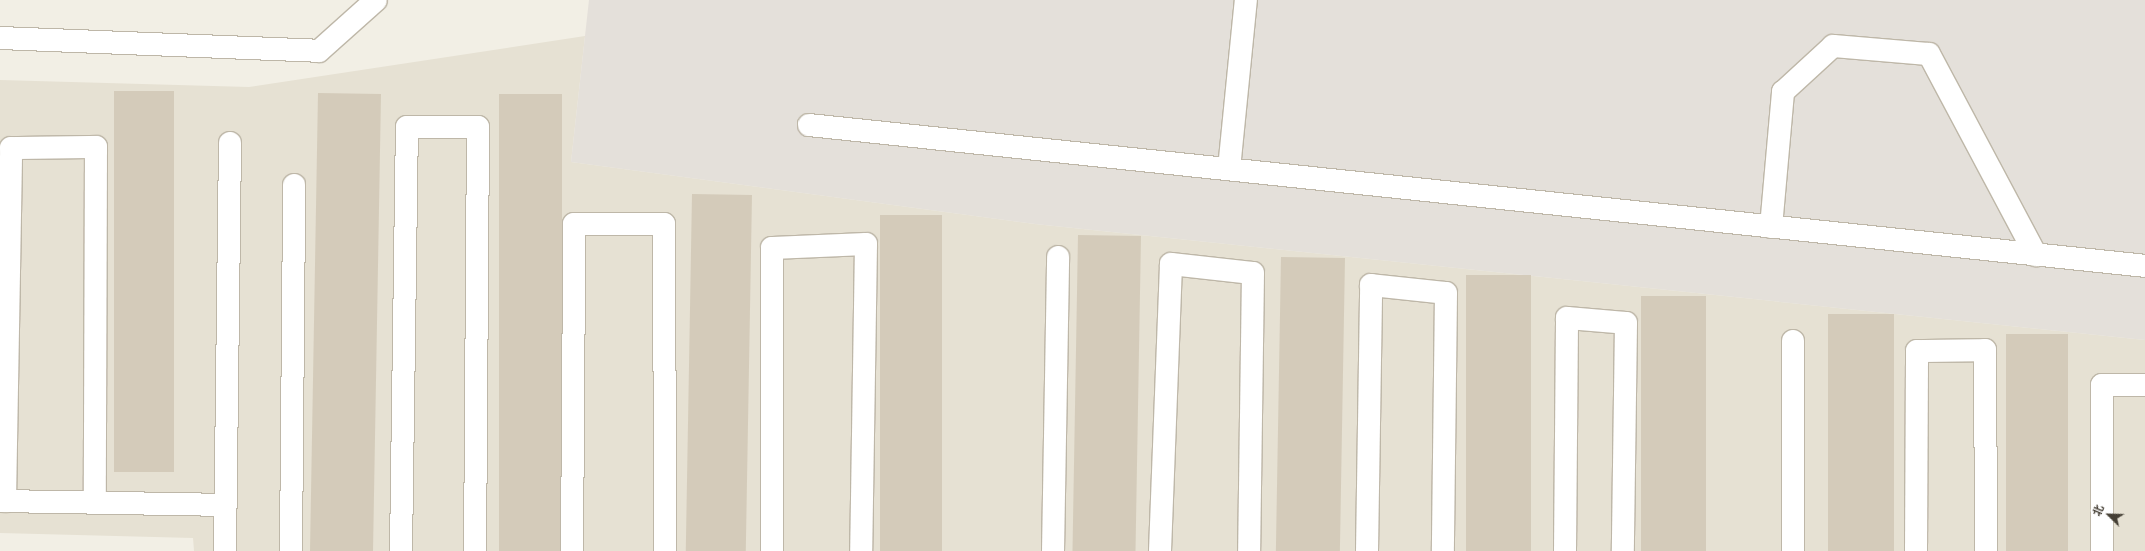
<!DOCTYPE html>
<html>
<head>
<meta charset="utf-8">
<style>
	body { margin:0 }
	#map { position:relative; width:2145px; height:551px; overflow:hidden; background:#f2efe5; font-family:"Golos Text","Noto Sans SC",sans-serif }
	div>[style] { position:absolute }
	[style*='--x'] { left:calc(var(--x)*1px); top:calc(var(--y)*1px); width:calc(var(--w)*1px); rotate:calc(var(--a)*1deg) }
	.residential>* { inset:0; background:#e6e1d3 }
	.industrial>* { inset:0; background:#e4e0da }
	.building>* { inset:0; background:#d4cbba; transform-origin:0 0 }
	.roads { filter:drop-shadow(1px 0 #beb7a8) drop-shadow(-1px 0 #beb7a8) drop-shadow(0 1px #beb7a8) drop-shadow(0 -1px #beb7a8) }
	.minor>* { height:22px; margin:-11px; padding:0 11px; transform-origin:11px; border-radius:11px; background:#fff }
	span { translate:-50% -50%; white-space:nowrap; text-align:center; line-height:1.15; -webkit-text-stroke:4px #fff; paint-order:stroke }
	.north { position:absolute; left:2089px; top:495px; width:40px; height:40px; -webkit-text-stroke:3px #fff; paint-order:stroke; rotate:293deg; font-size:11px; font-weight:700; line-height:16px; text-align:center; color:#453f35 }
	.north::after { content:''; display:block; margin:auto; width:14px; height:18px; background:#453f35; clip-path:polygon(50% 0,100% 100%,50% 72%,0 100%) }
</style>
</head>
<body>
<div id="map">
	<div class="residential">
		<div style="clip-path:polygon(585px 36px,571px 162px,1035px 224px,2145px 340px,2145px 551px,194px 551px,193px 538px,0 533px,0 80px,249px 87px)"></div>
	</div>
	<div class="industrial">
		<div style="clip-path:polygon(589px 0,2145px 0,2145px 340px,1035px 224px,571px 162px)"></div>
	</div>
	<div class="building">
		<div style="left:114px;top:91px;width:60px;height:381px"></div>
		<div style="left:318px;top:93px;width:63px;height:458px;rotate:1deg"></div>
		<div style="left:499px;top:94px;width:63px;height:457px"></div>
		<div style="left:692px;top:194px;width:60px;height:357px;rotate:1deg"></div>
		<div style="left:880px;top:215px;width:62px;height:336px"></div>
		<div style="left:1078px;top:235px;width:63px;height:316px;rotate:1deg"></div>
		<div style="left:1281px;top:257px;width:64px;height:294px;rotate:1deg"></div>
		<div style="left:1466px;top:275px;width:65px;height:276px"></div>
		<div style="left:1641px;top:296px;width:65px;height:255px"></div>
		<div style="left:1828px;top:314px;width:66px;height:237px"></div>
		<div style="left:2006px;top:334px;width:62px;height:217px"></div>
	</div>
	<div class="roads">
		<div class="minor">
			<div style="--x:0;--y:38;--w:319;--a:2.3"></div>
			<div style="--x:319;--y:51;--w:76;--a:-41.8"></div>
			<div style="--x:809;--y:125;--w:1343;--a:6.02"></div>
			<div style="--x:1229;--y:169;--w:170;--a:-84.3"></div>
			<div style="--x:1771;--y:227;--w:136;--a:-84.9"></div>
			<div style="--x:1783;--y:92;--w:68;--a:-42.6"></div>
			<div style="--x:1833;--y:46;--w:96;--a:4.8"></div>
			<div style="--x:1929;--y:54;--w:228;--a:62"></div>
			<div style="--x:0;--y:501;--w:225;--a:1"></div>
			<div style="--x:5;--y:501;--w:353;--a:-89"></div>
			<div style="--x:11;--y:148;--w:85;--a:-0.7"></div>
			<div style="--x:96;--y:147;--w:356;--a:90.2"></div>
			<div style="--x:225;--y:551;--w:408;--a:-89.3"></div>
			<div style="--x:291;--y:551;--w:366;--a:-89.5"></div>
			<div style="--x:401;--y:551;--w:424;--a:-89.2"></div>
			<div style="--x:407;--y:127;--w:71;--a:0"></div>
			<div style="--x:478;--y:127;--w:424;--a:90.4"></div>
			<div style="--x:572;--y:551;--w:327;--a:-89.6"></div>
			<div style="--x:574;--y:224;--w:90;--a:0"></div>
			<div style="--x:664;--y:224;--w:327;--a:89.8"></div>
			<div style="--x:772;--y:551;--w:303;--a:-90"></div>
			<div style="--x:772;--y:248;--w:94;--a:-2.4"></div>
			<div style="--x:866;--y:244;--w:307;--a:90.9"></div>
			<div style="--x:1053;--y:551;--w:294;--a:-89"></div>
			<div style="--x:1160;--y:551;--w:287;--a:-87.8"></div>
			<div style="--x:1171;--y:264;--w:82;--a:6.3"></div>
			<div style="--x:1253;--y:273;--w:278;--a:90.8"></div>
			<div style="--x:1367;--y:551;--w:266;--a:-89.1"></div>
			<div style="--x:1371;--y:285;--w:75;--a:6.1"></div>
			<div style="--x:1446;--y:293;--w:258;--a:90.7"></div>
			<div style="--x:1565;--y:551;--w:233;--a:-89.5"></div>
			<div style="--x:1567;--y:318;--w:59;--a:4.8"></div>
			<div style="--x:1626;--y:323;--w:228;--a:90.8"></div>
			<div style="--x:1793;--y:551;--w:210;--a:-90"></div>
			<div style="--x:1916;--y:551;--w:200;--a:-89.7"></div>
			<div style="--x:1917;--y:351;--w:68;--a:-0.8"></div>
			<div style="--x:1985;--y:350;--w:201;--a:89.7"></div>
			<div style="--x:2102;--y:551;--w:166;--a:-90"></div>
			<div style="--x:2102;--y:385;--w:43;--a:0"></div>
		</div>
	</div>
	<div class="north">北</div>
</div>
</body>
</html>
